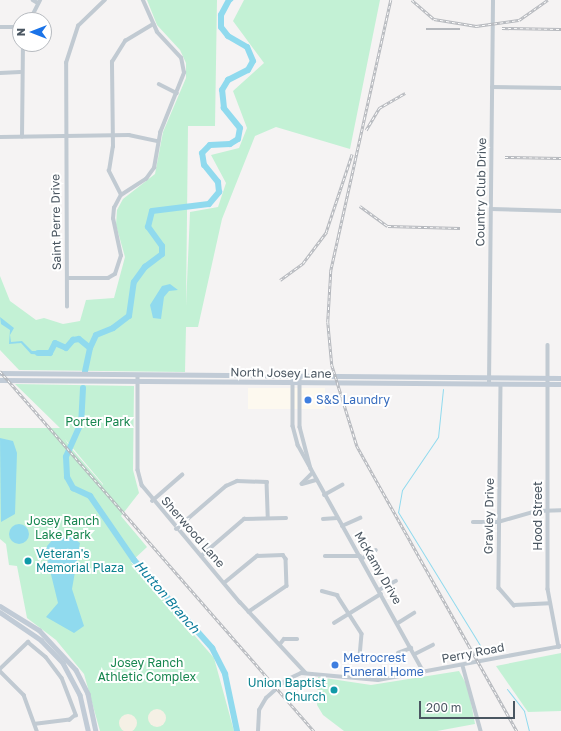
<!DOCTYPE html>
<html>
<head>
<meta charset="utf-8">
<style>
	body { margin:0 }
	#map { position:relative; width:561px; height:731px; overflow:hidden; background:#f5f3f3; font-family:"Golos Text",sans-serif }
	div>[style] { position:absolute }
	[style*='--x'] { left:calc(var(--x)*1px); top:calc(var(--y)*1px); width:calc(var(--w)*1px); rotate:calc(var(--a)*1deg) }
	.commercial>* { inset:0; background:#fdf9ef; transform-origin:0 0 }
	.green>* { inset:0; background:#c3f1d5 }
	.sand>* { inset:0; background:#f5f0e5 }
	.round { border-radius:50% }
	.water>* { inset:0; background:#90daee }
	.stream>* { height:1px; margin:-0.5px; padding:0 0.5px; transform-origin:0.5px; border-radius:0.5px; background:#90daee }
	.river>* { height:6px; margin:-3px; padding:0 3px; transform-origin:3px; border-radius:3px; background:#90daee }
	.minor>* { height:3.5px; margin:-1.75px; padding:0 1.75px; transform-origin:1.75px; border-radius:1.75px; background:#c1cad2 }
	.tertiary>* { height:4px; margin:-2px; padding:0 2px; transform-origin:2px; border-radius:2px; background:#c1cad2 }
	.secondary>* { height:4.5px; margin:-2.25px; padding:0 2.25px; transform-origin:2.25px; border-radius:2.25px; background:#c1cbd6 }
	.rail>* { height:2.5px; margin-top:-1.25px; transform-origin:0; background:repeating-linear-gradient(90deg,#fff 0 3px,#b5b8bd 0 6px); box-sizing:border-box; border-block:1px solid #b5b8bd }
	.dots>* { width:11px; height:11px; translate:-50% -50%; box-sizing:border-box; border:2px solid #fff; border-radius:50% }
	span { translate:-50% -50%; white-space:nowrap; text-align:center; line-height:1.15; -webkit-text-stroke:4px #fff; paint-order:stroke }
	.street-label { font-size:12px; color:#4a5661 }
	.shop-label { font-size:12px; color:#366cbe }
	.left { translate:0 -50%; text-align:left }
	.park-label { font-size:12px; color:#17864f }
	.culture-label { font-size:12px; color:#0d838f }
	.right { translate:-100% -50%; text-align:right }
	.water-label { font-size:13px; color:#0c7c9b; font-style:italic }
	.north { position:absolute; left:12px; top:12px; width:40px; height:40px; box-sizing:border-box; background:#fff; border:1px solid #b7bbc0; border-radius:50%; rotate:270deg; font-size:11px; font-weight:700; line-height:16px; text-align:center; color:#4a5661 }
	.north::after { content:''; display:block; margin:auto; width:14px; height:18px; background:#1a73e8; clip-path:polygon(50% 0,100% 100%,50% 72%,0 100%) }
	.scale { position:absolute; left:419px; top:701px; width:96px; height:18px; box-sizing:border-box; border:2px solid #4a5661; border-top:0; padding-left:5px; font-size:12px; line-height:14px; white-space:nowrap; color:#4a5661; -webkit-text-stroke:3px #fff; paint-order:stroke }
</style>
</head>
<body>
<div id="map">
	<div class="commercial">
		<div style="left:248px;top:388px;width:77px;height:21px"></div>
	</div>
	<div class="green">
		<div style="clip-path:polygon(147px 0,217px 0,215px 126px,188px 126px,186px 306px,190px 212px,218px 207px,226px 183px,211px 155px,239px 148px,247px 128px,233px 91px,264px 63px,233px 21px,244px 0,380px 0,350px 149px,276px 127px,255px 136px,222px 219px,198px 327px,186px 327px,185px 372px,19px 370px,0 350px,0 276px,10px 301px,36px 320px,44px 318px,63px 324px,80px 321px,86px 300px,114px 298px,125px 257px,116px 225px,117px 210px,123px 199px,155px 174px,163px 132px,186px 78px,186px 63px,180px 50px,157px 25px)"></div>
		<div style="clip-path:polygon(evenodd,15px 384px,134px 386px,133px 470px,139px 493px,121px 516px,147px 547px,131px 562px,214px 658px,234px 731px,100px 731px,84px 674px,56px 640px,27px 618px,17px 566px,9px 565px,6px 544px,0 539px,0 428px,60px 428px,15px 384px,65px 439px,103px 484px,103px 485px,70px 447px,65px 439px)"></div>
		<div style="clip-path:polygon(561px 653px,561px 711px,528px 712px,496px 666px)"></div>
		<div style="clip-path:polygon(459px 671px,468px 687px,475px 724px,437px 731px,344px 731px,323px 715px,317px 705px,318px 677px,371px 685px)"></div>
	</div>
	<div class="sand">
		<div class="round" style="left:148px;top:709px;width:18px;height:18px"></div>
		<div class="round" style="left:119px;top:714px;width:18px;height:18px"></div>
	</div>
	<div class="water">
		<div style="clip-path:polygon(170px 284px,178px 290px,169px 291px,164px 297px,161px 319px,153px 318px,150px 305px,162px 286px)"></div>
		<div style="clip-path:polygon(0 317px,14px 328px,10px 335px,11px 342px,22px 341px,32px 351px,46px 351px,46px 355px,31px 354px,21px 343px,9px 344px,10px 330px,1px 324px)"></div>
		<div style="clip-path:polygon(0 438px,13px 441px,17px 453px,15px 514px,1px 522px)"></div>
		<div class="round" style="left:9px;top:524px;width:20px;height:20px"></div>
		<div style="clip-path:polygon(55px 537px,70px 536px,80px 543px,72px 589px,84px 626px,74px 633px,46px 617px,58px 603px,46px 554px,47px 546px)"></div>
	</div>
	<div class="stream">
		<div style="--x:229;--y:2;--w:4;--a:-34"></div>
		<div style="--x:443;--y:389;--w:48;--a:95.9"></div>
		<div style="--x:438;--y:437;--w:64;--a:124.2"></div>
		<div style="--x:402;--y:490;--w:22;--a:100"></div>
		<div style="--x:398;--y:512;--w:168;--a:58.4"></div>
		<div style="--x:507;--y:689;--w:28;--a:52"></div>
		<div style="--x:524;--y:711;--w:21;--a:76"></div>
	</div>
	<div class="river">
		<div style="--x:90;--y:348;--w:14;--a:-65"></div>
		<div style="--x:96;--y:335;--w:18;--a:-22"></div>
		<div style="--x:113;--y:328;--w:20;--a:-37"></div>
		<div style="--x:129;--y:316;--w:34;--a:-82"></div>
		<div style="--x:134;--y:282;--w:19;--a:-54"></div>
		<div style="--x:145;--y:267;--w:21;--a:-37"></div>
		<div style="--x:162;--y:254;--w:8;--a:-90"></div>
		<div style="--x:162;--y:246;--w:24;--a:-126"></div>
		<div style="--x:148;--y:227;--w:16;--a:-76"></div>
		<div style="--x:152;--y:211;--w:57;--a:-7"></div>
		<div style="--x:209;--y:204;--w:16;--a:-50"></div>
		<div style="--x:219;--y:192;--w:10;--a:-96"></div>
		<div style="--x:218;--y:182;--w:22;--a:-129"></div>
		<div style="--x:204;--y:165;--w:12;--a:-99"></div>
		<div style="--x:202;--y:153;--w:11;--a:-45"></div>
		<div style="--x:210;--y:145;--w:20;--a:-3"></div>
		<div style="--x:230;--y:144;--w:9;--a:-32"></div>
		<div style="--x:238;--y:139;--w:11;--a:-80"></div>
		<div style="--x:240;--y:128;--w:26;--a:-129"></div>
		<div style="--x:224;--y:108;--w:18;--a:-96"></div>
		<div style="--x:222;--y:90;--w:12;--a:-59"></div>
		<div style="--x:228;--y:80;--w:22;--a:-27"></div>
		<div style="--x:248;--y:70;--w:10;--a:-61"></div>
		<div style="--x:253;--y:61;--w:15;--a:-113"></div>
		<div style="--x:247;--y:47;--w:22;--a:-150"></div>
		<div style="--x:228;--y:36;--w:11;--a:-128"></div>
		<div style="--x:221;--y:27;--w:12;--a:-90"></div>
		<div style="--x:221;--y:15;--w:17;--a:-62"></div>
		<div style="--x:38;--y:353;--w:12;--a:0"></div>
		<div style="--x:50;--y:353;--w:11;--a:-63"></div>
		<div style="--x:55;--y:343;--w:12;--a:24"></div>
		<div style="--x:66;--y:348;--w:11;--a:-49"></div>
		<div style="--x:73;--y:340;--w:6;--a:-9"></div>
		<div style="--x:79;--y:339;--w:14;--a:39"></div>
		<div style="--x:90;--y:348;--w:24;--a:102"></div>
		<div style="--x:83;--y:388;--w:35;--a:93"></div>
		<div style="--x:81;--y:423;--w:37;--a:114"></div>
		<div style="--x:66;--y:457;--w:20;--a:87"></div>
		<div style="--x:67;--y:477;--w:13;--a:61"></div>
		<div style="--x:73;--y:488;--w:19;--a:25"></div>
		<div style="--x:90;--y:496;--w:78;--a:55.5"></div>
		<div style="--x:134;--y:560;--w:118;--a:48.4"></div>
		<div style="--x:212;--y:648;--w:29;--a:63"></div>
		<div style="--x:225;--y:674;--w:58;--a:78.1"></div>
	</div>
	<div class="minor">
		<div style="--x:33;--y:0;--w:6;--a:31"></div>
		<div style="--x:30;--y:20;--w:22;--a:-63"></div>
		<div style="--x:0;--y:27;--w:20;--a:0"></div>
		<div style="--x:0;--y:73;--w:20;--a:-3"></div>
		<div style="--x:159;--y:84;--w:20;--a:27"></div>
		<div style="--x:492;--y:87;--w:69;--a:0.8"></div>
		<div style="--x:0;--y:137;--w:129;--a:-0.9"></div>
		<div style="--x:129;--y:135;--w:30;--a:12"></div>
		<div style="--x:22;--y:137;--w:93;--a:-89.4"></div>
		<div style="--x:121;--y:195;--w:27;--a:-117"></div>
		<div style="--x:109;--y:171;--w:24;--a:-81"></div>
		<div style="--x:113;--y:147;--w:85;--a:-90.7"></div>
		<div style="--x:112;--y:62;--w:25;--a:-58"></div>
		<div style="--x:125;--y:41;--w:33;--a:-31"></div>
		<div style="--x:491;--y:209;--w:70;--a:1.6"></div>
		<div style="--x:67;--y:278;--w:41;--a:0"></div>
		<div style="--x:108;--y:278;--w:8;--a:-30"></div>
		<div style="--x:115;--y:274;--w:19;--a:-72"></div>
		<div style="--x:121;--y:256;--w:38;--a:-102"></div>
		<div style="--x:113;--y:219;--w:11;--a:-85"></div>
		<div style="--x:114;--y:208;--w:15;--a:-62"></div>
		<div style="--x:121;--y:195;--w:30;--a:-33"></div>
		<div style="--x:146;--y:179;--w:14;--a:-54"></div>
		<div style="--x:154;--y:168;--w:36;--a:-80"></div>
		<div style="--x:160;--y:133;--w:65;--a:-68.2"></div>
		<div style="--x:184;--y:73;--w:15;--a:-101"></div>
		<div style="--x:181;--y:58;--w:35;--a:-133"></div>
		<div style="--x:157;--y:32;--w:35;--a:-114"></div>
		<div style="--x:67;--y:307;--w:244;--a:-90.2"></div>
		<div style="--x:66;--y:63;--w:39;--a:-72"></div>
		<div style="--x:78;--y:26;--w:37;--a:-44"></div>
		<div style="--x:548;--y:345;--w:244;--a:90"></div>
		<div style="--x:548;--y:589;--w:59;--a:79.3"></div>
		<div style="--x:138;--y:375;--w:95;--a:90"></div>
		<div style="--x:138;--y:470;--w:16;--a:75"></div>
		<div style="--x:142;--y:485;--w:153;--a:50.1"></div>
		<div style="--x:240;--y:602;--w:96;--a:47.1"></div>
		<div style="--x:293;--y:376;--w:50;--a:90"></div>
		<div style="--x:293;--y:426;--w:20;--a:75"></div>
		<div style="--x:298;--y:445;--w:260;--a:61"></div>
		<div style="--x:300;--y:376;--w:51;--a:90"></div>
		<div style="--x:300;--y:427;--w:43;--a:75.3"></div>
		<div style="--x:489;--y:384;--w:384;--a:-89.4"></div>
		<div style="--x:501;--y:384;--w:204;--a:90.6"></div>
		<div style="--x:499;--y:588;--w:23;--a:49"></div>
		<div style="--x:514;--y:605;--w:35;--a:-3"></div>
		<div style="--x:312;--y:474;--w:14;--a:135"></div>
		<div style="--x:302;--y:484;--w:15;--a:-16"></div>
		<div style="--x:324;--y:495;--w:21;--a:-29"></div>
		<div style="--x:152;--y:501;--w:40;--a:-41"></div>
		<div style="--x:323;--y:519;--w:14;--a:-4"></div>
		<div style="--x:473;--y:522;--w:25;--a:0"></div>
		<div style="--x:498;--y:522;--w:41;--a:-15.8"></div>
		<div style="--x:537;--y:511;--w:24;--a:-2"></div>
		<div style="--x:342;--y:526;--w:20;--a:-24"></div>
		<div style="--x:176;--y:529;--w:66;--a:-40.7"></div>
		<div style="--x:226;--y:486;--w:12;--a:-24"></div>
		<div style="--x:237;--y:481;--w:30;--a:2"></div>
		<div style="--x:267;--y:482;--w:36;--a:88"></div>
		<div style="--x:201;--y:556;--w:57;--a:-40.7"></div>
		<div style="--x:244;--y:519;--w:42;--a:-1.4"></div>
		<div style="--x:325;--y:556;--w:35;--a:0"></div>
		<div style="--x:361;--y:559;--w:17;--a:-31"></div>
		<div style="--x:224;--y:583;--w:43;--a:-39.3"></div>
		<div style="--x:257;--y:556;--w:26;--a:-2"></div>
		<div style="--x:283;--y:555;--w:5;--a:53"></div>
		<div style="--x:286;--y:559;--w:27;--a:88"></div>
		<div style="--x:287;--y:586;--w:46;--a:145.6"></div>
		<div style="--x:379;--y:590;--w:19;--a:-28"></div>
		<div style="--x:322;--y:591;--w:16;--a:15"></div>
		<div style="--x:337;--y:595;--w:46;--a:57.3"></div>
		<div style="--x:362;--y:634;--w:24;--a:95"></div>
		<div style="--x:334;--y:623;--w:55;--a:-31.7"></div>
		<div style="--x:398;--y:623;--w:19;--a:-32"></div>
		<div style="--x:280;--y:644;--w:6;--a:-51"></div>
		<div style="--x:284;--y:639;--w:13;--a:0"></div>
		<div style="--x:398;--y:653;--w:14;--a:-21"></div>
		<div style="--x:415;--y:654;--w:20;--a:-27"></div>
		<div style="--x:463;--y:666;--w:67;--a:74.5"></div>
		<div style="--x:0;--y:669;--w:39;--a:-44"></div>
		<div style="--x:28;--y:642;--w:23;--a:40"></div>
		<div style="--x:46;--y:657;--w:26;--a:53"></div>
		<div style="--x:62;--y:678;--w:40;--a:69"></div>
		<div style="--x:76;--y:715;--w:8;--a:140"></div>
		<div style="--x:70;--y:720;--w:34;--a:173"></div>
		<div style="--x:0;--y:671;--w:34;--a:45"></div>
		<div style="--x:24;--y:695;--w:38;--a:70"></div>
	</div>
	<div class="tertiary">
		<div style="--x:258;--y:731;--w:21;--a:-87"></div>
		<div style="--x:259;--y:710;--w:14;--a:-60"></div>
		<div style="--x:266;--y:698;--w:27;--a:-42"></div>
		<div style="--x:286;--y:680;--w:17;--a:-25"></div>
		<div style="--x:301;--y:673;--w:77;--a:5.2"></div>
		<div style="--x:378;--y:680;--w:186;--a:-10.5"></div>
	</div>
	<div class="secondary">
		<div style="--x:0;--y:373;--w:561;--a:0.51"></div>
		<div style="--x:0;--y:380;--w:561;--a:0.41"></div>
		<div style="--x:0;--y:606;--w:46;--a:31.6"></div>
		<div style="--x:39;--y:630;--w:54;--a:47.2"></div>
		<div style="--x:76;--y:670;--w:27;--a:63"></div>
		<div style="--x:88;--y:694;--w:38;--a:78"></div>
		<div style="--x:0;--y:612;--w:50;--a:34.3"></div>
		<div style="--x:41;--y:640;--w:32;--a:46"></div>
		<div style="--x:63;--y:663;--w:36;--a:62"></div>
		<div style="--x:80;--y:695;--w:37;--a:77"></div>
	</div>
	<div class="rail">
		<div style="--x:391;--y:0;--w:278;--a:102.5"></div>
		<div style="--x:331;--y:271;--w:51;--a:93.4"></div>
		<div style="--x:328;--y:322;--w:43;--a:84.7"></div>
		<div style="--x:332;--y:365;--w:85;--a:72.8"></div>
		<div style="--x:357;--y:446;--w:327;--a:60.7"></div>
		<div style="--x:412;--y:0;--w:29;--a:41"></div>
		<div style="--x:434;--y:19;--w:43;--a:9.5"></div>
		<div style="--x:476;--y:26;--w:43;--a:-7.9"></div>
		<div style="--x:519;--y:20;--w:35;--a:-35"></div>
		<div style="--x:502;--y:28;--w:59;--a:1"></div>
		<div style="--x:426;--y:29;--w:34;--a:0"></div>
		<div style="--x:366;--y:130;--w:26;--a:-59"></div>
		<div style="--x:379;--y:108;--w:30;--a:-30"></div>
		<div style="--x:505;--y:157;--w:56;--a:1"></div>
		<div style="--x:360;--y:206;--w:34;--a:36"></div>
		<div style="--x:388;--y:226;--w:72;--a:1.6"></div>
		<div style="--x:280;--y:280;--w:29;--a:-36"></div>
		<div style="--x:303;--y:263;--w:39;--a:-53"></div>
		<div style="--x:326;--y:232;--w:82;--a:-71.6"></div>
		<div style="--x:0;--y:371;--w:478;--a:48.9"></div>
	</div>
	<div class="dots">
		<div style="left:308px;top:400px;background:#3f7fe0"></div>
		<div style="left:28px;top:561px;background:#0f9aa8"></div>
		<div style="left:335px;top:665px;background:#3f7fe0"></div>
		<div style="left:334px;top:690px;background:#0f9aa8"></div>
	</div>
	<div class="street-label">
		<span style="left:481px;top:192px;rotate:-89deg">Country Club Drive</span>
		<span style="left:56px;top:222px;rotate:-91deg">Saint Perre Drive</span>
		<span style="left:281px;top:373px;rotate:1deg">North Josey Lane</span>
		<span style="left:489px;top:516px;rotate:-89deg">Gravley Drive</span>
		<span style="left:538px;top:516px;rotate:-90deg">Hood Street</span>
		<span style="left:193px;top:532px;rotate:49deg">Sherwood Lane</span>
		<span style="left:378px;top:568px;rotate:60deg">McKamy Drive</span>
		<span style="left:473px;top:653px;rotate:-11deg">Perry Road</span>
	</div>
	<div class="shop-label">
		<span class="left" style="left:316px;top:400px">S&amp;S Laundry</span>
		<span class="left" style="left:343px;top:665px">Metrocrest<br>Funeral Home</span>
	</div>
	<div class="park-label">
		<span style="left:98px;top:422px">Porter Park</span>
		<span style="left:63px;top:528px">Josey Ranch<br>Lake Park</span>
		<span style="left:147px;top:670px">Josey Ranch<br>Athletic Complex</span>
	</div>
	<div class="culture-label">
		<span class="left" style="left:36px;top:561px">Veteran's<br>Memorial Plaza</span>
		<span class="right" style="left:326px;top:690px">Union Baptist<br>Church</span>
	</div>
	<div class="water-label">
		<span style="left:167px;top:597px;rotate:49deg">Hutton Branch</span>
	</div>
	<div class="north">N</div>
	<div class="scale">200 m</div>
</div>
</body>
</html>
